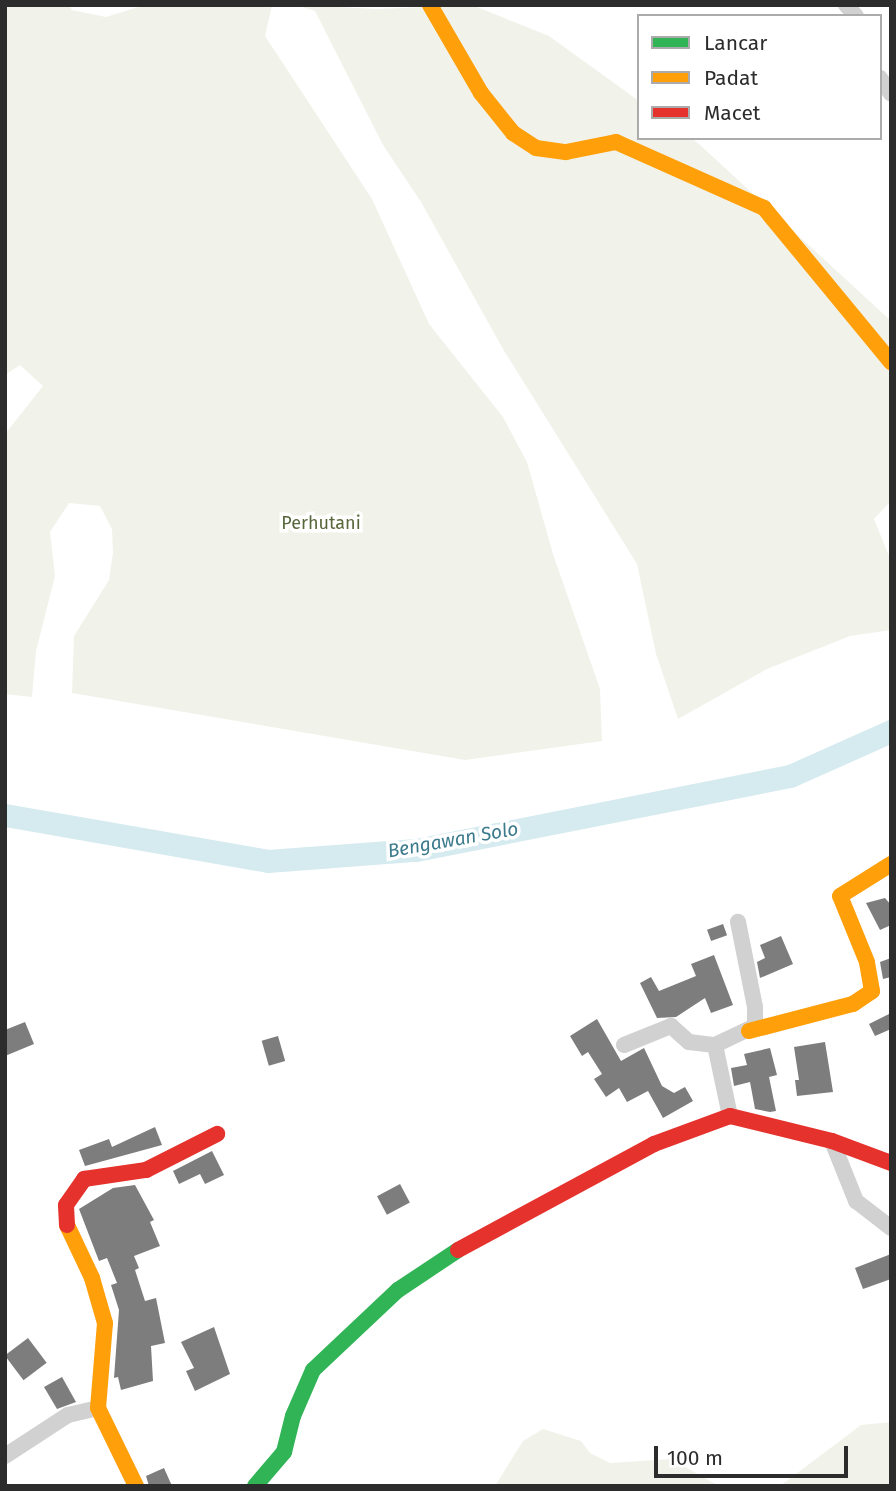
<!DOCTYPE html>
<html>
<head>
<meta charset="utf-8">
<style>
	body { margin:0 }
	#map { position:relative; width:896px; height:1491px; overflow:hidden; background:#fff; font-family:"Fira Sans",sans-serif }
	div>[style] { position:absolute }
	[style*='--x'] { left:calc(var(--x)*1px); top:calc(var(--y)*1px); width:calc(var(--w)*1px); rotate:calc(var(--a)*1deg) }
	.green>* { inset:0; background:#f1f3ea }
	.river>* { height:23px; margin:-11.5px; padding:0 11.5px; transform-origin:11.5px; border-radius:11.5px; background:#d6ebf0 }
	.building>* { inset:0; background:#7d7d7d; transform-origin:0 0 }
	.street>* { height:16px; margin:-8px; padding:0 8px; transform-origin:8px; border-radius:8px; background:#d1d1d1 }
	.fast>* { height:16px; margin:-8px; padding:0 8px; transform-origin:8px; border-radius:8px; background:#30b455 }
	.slow>* { height:16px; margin:-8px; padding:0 8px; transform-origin:8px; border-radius:8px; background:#ff9f0a }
	.jam>* { height:16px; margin:-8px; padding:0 8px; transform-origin:8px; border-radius:8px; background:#e5322d }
	span { translate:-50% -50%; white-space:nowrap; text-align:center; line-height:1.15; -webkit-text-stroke:7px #fff; paint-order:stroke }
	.park-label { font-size:18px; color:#57663a }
	.water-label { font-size:19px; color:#3c7b8c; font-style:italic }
	.frame { position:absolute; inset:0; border:7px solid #2c2c2c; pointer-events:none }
	.legend { position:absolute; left:637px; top:14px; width:245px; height:126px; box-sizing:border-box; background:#fff; border:2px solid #ababab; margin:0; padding:9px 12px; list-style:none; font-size:21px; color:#2c2c2c }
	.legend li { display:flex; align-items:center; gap:14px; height:35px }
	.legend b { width:35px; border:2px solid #ababab }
	.scale { position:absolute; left:654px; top:1446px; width:194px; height:32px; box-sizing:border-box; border:4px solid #2c2c2c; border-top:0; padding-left:9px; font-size:21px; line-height:24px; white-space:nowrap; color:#2c2c2c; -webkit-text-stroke:5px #fff; paint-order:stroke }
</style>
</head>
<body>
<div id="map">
	<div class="green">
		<div style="clip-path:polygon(5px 5px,69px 5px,72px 10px,106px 17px,145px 5px,272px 5px,265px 36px,372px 199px,429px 324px,503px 417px,527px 462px,553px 554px,600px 689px,602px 741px,465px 760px,72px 693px,74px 636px,109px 580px,113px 553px,112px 529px,100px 506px,69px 503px,50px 532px,55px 576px,36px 651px,32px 697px,5px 694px,5px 434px,43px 386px,20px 365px,5px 375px)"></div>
		<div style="clip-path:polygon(296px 5px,378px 9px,472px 5px,549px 36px,639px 101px,639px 138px,691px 138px,699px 144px,891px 321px,891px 501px,874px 519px,891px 561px,891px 630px,850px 636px,767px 669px,678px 719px,656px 654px,637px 564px,503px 349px,421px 202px,383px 145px,315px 11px)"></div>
		<div style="clip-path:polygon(891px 1422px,891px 1486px,780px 1486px,861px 1425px)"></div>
		<div style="clip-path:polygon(543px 1429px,581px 1441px,590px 1453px,610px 1463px,671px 1459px,719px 1486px,495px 1486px,523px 1441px)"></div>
	</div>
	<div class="river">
		<div style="--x:5;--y:815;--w:267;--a:9.9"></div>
		<div style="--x:268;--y:861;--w:148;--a:-4.3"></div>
		<div style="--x:416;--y:850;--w:381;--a:-11.2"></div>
		<div style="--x:790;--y:776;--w:111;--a:-24"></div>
	</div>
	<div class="building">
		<div style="clip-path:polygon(885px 898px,891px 905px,891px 925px,880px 930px,866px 903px)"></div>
		<div style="left:723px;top:924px;width:12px;height:17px;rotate:70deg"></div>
		<div style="clip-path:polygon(781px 936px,793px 964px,760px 978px,757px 962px,765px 958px,760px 945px)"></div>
		<div style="clip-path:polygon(714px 955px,733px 1005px,711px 1013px,705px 998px,676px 1017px,657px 1018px,640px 983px,651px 977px,659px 991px,696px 976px,691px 964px)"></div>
		<div style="clip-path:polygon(891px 958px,891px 977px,883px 979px,880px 962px)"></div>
		<div style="clip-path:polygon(891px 1013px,891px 1029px,875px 1036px,869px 1024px)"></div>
		<div style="clip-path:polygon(597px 1019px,621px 1061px,644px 1048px,662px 1086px,674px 1093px,685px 1087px,693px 1101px,663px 1118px,648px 1091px,627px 1102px,619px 1088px,606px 1097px,594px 1079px,602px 1074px,588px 1052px,582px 1056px,570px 1036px)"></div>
		<div style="clip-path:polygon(25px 1022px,34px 1044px,5px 1056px,5px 1030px)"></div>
		<div style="left:278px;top:1036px;width:26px;height:17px;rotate:74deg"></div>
		<div style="clip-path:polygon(825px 1042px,833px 1092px,797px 1096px,795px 1080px,799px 1080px,794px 1047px)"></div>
		<div style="clip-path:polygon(770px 1048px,777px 1075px,769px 1077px,776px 1111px,770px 1112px,755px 1109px,750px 1082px,734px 1086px,731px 1068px,747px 1065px,744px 1054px)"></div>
		<div style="clip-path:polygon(155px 1127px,162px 1145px,85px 1166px,79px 1150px,109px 1139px,112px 1147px)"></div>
		<div style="clip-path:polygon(212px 1151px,224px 1175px,205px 1184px,200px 1174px,179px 1184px,173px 1171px)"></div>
		<div style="left:400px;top:1184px;width:21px;height:26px;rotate:62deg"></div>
		<div style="clip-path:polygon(135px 1185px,154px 1220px,150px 1222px,160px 1246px,134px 1256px,139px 1268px,135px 1270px,145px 1301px,156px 1298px,165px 1343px,151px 1346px,153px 1381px,121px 1390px,118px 1377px,114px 1378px,119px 1310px,111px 1285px,117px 1283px,107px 1258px,99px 1261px,79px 1209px,113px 1188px)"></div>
		<div style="clip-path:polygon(891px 1254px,891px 1279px,863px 1289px,855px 1268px)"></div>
		<div style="clip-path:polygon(214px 1327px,230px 1374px,195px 1391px,186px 1371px,194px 1368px,181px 1342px)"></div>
		<div style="left:28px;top:1338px;width:31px;height:29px;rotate:53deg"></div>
		<div style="clip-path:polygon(62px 1377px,76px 1402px,57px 1409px,44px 1387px)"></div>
		<div style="clip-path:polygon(164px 1468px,172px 1486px,149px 1486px,146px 1476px)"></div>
	</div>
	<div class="street">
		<div style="--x:846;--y:5;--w:15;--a:48"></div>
		<div style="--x:880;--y:78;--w:19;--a:55"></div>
		<div style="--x:624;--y:1045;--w:51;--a:-22"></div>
		<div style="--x:671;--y:1026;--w:24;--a:42"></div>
		<div style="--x:689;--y:1042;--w:26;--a:7"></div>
		<div style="--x:715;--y:1045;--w:44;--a:-25.4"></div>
		<div style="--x:755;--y:1026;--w:19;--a:-90"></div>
		<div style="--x:755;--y:1007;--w:87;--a:-101.3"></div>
		<div style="--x:715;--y:1045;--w:73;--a:78.1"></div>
		<div style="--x:832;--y:1141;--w:65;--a:68.2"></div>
		<div style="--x:856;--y:1201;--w:44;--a:37.6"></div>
		<div style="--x:5;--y:1456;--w:75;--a:-33.1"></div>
		<div style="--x:68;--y:1415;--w:31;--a:-13"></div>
	</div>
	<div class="fast">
		<div style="--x:255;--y:1486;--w:45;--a:-49.5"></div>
		<div style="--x:284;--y:1452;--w:37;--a:-76"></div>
		<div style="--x:293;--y:1416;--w:50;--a:-66.5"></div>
		<div style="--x:313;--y:1370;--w:117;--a:-43.3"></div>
		<div style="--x:398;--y:1290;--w:72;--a:-33.7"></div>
	</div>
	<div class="slow">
		<div style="--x:430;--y:5;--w:102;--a:59.9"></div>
		<div style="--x:481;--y:93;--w:51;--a:51.3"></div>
		<div style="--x:513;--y:133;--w:27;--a:33"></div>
		<div style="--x:536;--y:148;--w:30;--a:8"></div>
		<div style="--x:566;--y:152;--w:51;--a:-11.3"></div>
		<div style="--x:616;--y:142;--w:162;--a:24"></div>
		<div style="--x:764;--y:208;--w:200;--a:50.5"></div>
		<div style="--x:749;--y:1031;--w:107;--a:-14.6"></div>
		<div style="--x:853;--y:1004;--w:23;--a:-34"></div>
		<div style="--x:872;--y:991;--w:29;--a:-100"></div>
		<div style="--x:867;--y:962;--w:71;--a:-112.2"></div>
		<div style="--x:840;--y:896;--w:60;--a:-32.1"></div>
		<div style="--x:67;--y:1225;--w:59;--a:64.7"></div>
		<div style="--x:92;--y:1278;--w:47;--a:73.9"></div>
		<div style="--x:105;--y:1323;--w:85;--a:94.7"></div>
		<div style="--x:98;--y:1408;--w:87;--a:64"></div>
	</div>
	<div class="jam">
		<div style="--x:67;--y:1225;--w:20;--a:-93"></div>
		<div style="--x:66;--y:1205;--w:32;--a:-55"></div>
		<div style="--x:84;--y:1179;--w:63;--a:-8.3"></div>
		<div style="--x:146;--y:1170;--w:80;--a:-26.9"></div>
		<div style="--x:458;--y:1250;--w:223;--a:-28.4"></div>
		<div style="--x:654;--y:1144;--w:81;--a:-20.2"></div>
		<div style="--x:730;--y:1116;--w:105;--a:13.8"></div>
		<div style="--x:832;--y:1141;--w:63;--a:20.4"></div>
	</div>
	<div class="park-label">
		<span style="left:321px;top:523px">Perhutani</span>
	</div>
	<div class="water-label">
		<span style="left:453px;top:840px;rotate:-10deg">Bengawan Solo</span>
	</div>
	<div class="frame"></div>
	<ul class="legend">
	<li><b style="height:9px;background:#30b455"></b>Lancar</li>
	<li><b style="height:9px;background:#ff9f0a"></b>Padat</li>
	<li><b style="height:9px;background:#e5322d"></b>Macet</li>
	</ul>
	<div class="scale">100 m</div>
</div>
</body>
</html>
